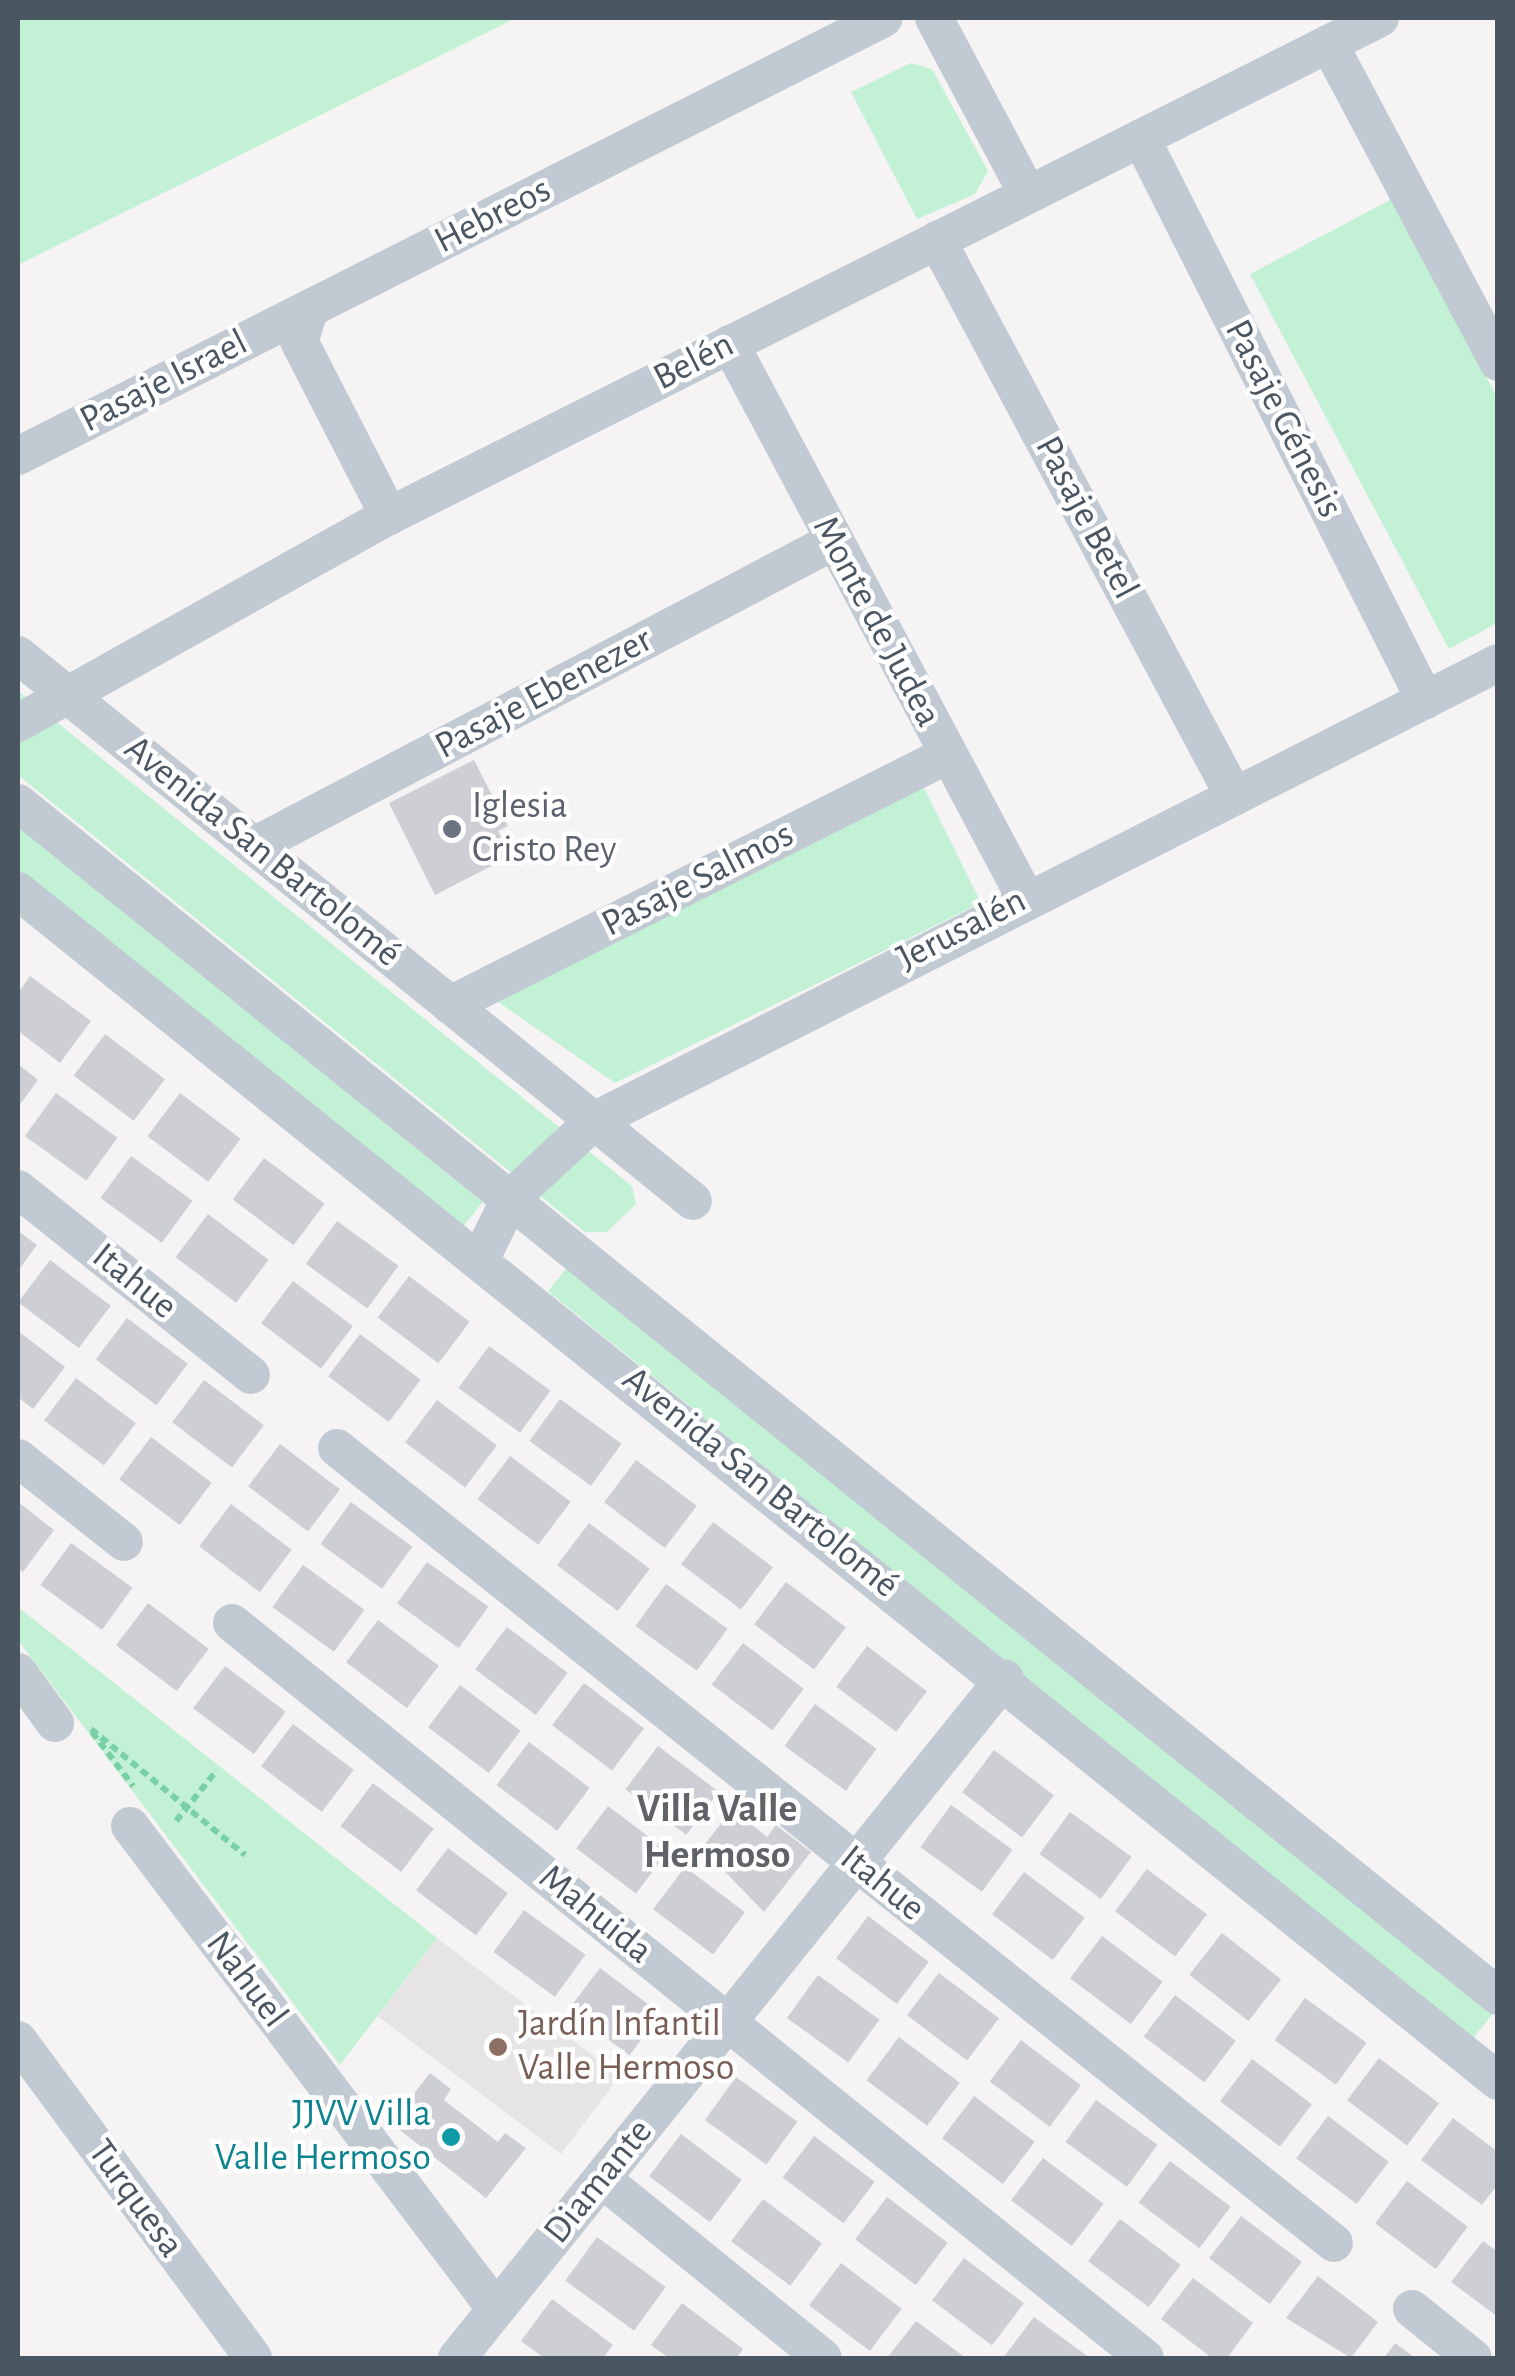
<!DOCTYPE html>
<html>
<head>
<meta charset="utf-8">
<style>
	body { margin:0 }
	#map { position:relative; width:1515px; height:2376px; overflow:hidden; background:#f5f3f3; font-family:"Alegreya Sans",sans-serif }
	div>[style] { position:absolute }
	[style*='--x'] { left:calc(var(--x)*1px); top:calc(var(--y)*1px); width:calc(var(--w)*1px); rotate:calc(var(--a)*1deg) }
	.education>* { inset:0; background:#e6e4e5; transform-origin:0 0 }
	.green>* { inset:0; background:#c3f1d5; transform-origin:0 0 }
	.building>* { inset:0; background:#cdcfd5; transform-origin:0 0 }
	.path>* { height:6px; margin-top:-3px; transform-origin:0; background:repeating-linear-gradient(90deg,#7ad0a6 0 8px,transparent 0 13px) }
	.street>* { height:38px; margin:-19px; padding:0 19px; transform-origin:19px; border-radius:19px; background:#c1cad2 }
	.dots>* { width:28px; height:28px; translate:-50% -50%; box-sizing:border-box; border:5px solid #fff; border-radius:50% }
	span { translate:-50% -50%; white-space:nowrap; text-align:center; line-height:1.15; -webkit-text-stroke:9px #fff; paint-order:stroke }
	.street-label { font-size:38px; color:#4a5661 }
	.worship-label { font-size:38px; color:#5b616d }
	.left { translate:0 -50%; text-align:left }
	.education-label { font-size:38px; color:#785e54 }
	.culture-label { font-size:38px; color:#0d838f }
	.right { translate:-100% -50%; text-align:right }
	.neighbourhood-label { font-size:40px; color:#5f6368; font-weight:700 }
	.frame { position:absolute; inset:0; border:20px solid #4a5661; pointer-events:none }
</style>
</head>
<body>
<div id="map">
	<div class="education">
		<div style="left:437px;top:1938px;width:229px;height:98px;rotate:37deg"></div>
	</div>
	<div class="green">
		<div style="clip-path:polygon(18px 18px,516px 18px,18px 265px)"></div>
		<div style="clip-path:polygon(911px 63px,932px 69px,988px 171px,975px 194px,917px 219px,851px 92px)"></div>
		<div style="clip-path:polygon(1392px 199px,1497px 397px,1497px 623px,1449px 649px,1250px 274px)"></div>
		<div style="clip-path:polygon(18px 691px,632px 1186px,636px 1204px,607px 1232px,585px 1232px,18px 775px)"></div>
		<div style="clip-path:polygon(922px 784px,981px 903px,615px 1083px,491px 997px)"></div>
		<div style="left:18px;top:826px;width:598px;height:44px;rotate:39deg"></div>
		<div style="left:570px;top:1264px;width:1189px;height:35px;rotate:39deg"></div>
		<div style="clip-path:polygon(18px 1607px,437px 1938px,340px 2065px,18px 1640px)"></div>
	</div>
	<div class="building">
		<div style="clip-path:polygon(474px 760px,508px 826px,498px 831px,511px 856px,435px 895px,389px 803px)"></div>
		<div style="clip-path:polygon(30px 976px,91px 1021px,60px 1063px,18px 1031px,18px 993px)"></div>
		<div style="left:105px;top:1034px;width:75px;height:52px;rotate:37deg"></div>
		<div style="clip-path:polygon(18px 1064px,38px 1080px,18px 1107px)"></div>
		<div style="left:56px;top:1093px;width:76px;height:53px;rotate:36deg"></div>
		<div style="left:180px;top:1093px;width:76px;height:54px;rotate:37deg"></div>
		<div style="left:131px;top:1156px;width:76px;height:52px;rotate:36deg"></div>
		<div style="left:264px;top:1158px;width:76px;height:52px;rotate:37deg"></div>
		<div style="left:208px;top:1214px;width:76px;height:54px;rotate:37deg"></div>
		<div style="left:337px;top:1221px;width:76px;height:53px;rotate:36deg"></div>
		<div style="clip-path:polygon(18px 1231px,37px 1245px,18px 1271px)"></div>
		<div style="left:50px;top:1260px;width:76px;height:53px;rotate:37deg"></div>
		<div style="left:409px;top:1276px;width:76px;height:52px;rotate:37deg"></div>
		<div style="left:293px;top:1281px;width:75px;height:53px;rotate:37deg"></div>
		<div style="left:127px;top:1318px;width:76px;height:52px;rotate:37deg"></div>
		<div style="clip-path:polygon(18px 1331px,65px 1367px,33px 1409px,18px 1397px)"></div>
		<div style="left:360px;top:1334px;width:76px;height:53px;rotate:37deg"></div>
		<div style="left:489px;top:1346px;width:76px;height:52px;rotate:36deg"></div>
		<div style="left:76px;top:1378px;width:75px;height:53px;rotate:37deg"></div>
		<div style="left:204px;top:1380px;width:75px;height:53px;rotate:37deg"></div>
		<div style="left:560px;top:1399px;width:76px;height:52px;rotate:36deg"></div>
		<div style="left:437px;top:1400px;width:75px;height:53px;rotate:37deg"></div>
		<div style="left:151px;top:1437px;width:76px;height:53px;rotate:37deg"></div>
		<div style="left:280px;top:1444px;width:75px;height:53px;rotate:37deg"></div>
		<div style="left:510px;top:1456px;width:76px;height:54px;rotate:37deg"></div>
		<div style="left:636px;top:1460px;width:76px;height:53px;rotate:37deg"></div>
		<div style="clip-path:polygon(18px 1502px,54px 1530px,23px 1572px,18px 1568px)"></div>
		<div style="left:351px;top:1502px;width:76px;height:52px;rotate:36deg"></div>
		<div style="left:231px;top:1504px;width:76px;height:53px;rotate:37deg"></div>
		<div style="left:713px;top:1522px;width:75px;height:53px;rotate:37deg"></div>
		<div style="left:589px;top:1523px;width:76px;height:53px;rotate:37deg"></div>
		<div style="left:71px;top:1543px;width:76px;height:52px;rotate:36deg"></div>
		<div style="left:427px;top:1562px;width:76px;height:51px;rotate:36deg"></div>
		<div style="left:303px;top:1565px;width:76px;height:52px;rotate:36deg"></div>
		<div style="left:786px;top:1582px;width:75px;height:53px;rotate:37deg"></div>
		<div style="left:666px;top:1584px;width:76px;height:52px;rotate:36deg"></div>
		<div style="left:148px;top:1603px;width:76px;height:53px;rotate:37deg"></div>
		<div style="left:378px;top:1620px;width:76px;height:53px;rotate:37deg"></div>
		<div style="left:507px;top:1627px;width:76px;height:53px;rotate:37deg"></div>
		<div style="left:743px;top:1643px;width:76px;height:52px;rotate:37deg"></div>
		<div style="left:867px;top:1646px;width:75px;height:51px;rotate:37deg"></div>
		<div style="left:225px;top:1666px;width:76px;height:53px;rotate:37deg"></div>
		<div style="left:584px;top:1683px;width:75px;height:53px;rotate:37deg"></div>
		<div style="left:460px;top:1685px;width:76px;height:53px;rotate:37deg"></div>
		<div style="left:815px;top:1704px;width:76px;height:52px;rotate:36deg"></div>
		<div style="left:293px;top:1724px;width:76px;height:53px;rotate:37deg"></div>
		<div style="left:529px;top:1742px;width:76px;height:54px;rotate:37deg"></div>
		<div style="left:658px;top:1746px;width:76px;height:54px;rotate:37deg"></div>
		<div style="left:994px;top:1750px;width:75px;height:53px;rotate:37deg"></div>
		<div style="left:373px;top:1783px;width:76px;height:54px;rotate:37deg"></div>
		<div style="left:951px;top:1805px;width:76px;height:52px;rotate:36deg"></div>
		<div style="left:608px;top:1806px;width:75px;height:53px;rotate:37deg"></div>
		<div style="clip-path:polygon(732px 1809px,767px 1837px,776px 1825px,811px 1852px,764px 1912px,702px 1848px)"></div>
		<div style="left:1070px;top:1812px;width:76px;height:52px;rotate:36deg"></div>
		<div style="left:448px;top:1848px;width:75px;height:53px;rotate:37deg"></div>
		<div style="left:685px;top:1867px;width:75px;height:53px;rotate:37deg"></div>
		<div style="left:1147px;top:1869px;width:75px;height:53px;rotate:37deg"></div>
		<div style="left:1024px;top:1872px;width:76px;height:53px;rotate:37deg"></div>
		<div style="left:524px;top:1910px;width:76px;height:52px;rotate:36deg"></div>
		<div style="left:868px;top:1916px;width:76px;height:53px;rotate:37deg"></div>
		<div style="left:1222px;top:1933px;width:75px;height:53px;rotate:38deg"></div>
		<div style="left:1102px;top:1936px;width:76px;height:53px;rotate:37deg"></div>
		<div style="left:600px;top:1968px;width:76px;height:52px;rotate:37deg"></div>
		<div style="left:939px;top:1973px;width:75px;height:53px;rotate:37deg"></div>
		<div style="left:818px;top:1975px;width:76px;height:53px;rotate:36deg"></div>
		<div style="left:1175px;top:1995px;width:76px;height:52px;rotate:37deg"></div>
		<div style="left:1305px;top:1998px;width:76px;height:52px;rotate:36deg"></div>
		<div style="left:899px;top:2037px;width:76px;height:54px;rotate:37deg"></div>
		<div style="left:1021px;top:2040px;width:75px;height:52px;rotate:37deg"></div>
		<div style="left:1379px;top:2058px;width:75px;height:53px;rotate:37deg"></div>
		<div style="left:1252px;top:2059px;width:75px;height:53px;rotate:37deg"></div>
		<div style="clip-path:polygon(430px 2073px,451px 2089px,444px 2100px,498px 2142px,505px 2133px,526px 2148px,486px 2198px,391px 2123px)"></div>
		<div style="left:736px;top:2077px;width:76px;height:53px;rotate:36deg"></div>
		<div style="left:974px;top:2096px;width:76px;height:53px;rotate:37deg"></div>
		<div style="left:1096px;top:2100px;width:76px;height:52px;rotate:36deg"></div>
		<div style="left:1328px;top:2116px;width:76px;height:53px;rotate:37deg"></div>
		<div style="clip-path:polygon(1453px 2118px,1498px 2152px,1498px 2184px,1482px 2205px,1421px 2160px)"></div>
		<div style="left:681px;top:2134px;width:76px;height:53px;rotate:37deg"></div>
		<div style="left:814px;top:2136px;width:76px;height:52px;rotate:37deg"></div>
		<div style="left:1043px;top:2158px;width:76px;height:53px;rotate:37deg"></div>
		<div style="left:1170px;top:2161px;width:76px;height:52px;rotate:37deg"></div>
		<div style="left:1407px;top:2181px;width:76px;height:53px;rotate:37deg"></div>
		<div style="left:887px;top:2197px;width:76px;height:53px;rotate:37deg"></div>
		<div style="left:763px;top:2199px;width:74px;height:53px;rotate:37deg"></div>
		<div style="left:1241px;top:2216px;width:76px;height:53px;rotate:37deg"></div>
		<div style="left:1120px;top:2219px;width:76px;height:53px;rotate:37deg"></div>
		<div style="left:597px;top:2237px;width:85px;height:54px;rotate:36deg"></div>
		<div style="clip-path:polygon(1483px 2241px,1498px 2252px,1498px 2317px,1451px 2282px)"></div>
		<div style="left:964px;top:2258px;width:75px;height:53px;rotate:37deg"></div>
		<div style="left:841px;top:2263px;width:76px;height:53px;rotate:37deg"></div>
		<div style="clip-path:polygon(1318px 2276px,1378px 2322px,1351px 2358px,1286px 2318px)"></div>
		<div style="clip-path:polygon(1193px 2278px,1253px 2323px,1227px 2358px,1212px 2358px,1161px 2319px)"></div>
		<div style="clip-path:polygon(552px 2299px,613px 2345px,603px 2358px,544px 2358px,521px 2341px)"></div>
		<div style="clip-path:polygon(682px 2303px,743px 2349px,736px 2358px,669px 2358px,651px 2345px)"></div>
		<div style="clip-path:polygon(1034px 2317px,1090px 2358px,1003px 2358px)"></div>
		<div style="clip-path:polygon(916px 2321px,966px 2358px,887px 2358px)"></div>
		<div style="clip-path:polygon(1395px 2343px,1415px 2358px,1384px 2358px)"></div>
	</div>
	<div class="path">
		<div style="--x:91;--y:1729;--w:199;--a:39.3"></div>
		<div style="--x:92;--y:1732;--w:68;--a:52.8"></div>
		<div style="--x:176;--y:1821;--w:65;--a:-51.2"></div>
	</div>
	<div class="street">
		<div style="--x:934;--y:18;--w:200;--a:62"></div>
		<div style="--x:1329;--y:44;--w:360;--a:62"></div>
		<div style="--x:1141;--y:138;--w:630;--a:63.19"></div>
		<div style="--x:937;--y:240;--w:630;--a:61.89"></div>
		<div style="--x:310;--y:308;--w:35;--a:108"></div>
		<div style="--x:299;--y:341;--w:197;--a:62.8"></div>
		<div style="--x:730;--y:344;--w:627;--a:61.92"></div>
		<div style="--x:18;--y:456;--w:970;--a:-26.83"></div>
		<div style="--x:18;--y:655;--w:868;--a:38.97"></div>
		<div style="--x:18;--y:723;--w:425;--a:-29.2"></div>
		<div style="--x:389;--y:516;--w:1109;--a:-26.68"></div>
		<div style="--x:18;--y:803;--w:1901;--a:38.87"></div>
		<div style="--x:254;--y:846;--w:655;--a:-27.74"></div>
		<div style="--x:18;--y:891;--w:1899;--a:38.8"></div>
		<div style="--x:450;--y:1005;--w:556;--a:-26.7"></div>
		<div style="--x:18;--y:1189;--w:298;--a:38.6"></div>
		<div style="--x:480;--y:1260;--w:68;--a:-63.8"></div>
		<div style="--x:510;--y:1199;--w:115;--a:-42.9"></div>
		<div style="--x:594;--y:1121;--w:1013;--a:-26.87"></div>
		<div style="--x:337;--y:1448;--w:1275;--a:38.57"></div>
		<div style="--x:18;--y:1458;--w:135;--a:38.4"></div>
		<div style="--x:232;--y:1623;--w:1172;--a:38.84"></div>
		<div style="--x:18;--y:1672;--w:63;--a:54"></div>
		<div style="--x:130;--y:1826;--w:606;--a:52.85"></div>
		<div style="--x:18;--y:2040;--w:395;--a:53.5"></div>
		<div style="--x:602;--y:2179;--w:284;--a:39"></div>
		<div style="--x:1412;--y:2309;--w:78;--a:38.8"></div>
		<div style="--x:457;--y:2358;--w:873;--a:-51.14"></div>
	</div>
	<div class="dots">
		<div style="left:452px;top:829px;background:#6b7280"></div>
		<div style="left:498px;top:2047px;background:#8d6e63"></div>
		<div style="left:451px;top:2137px;background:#0f9aa8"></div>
	</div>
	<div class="street-label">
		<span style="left:493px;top:216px;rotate:-27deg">Hebreos</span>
		<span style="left:694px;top:362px;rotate:-27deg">Belén</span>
		<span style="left:164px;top:382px;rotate:-27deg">Pasaje Israel</span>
		<span style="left:1283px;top:419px;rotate:63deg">Pasaje Génesis</span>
		<span style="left:1086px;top:518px;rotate:62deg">Pasaje Betel</span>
		<span style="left:876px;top:622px;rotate:62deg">Monte de Judea</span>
		<span style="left:544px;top:694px;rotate:-28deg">Pasaje Ebenezer</span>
		<span style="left:262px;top:852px;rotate:39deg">Avenida San Bartolomé</span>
		<span style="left:698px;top:880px;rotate:-27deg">Pasaje Salmos</span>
		<span style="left:962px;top:930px;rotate:-27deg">Jerusalén</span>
		<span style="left:134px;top:1282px;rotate:39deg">Itahue</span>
		<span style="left:760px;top:1483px;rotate:39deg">Avenida San Bartolomé</span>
		<span style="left:882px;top:1884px;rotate:39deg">Itahue</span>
		<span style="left:595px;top:1915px;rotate:39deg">Mahuida</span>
		<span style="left:246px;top:1980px;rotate:53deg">Nahuel</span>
		<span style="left:599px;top:2182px;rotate:-51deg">Diamante</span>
		<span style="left:135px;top:2199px;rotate:54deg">Turquesa</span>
	</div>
	<div class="worship-label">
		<span class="left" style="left:472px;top:829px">Iglesia<br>Cristo Rey</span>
	</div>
	<div class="education-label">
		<span class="left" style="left:518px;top:2047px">Jardín Infantil<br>Valle Hermoso</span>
	</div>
	<div class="culture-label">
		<span class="right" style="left:431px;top:2137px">JJVV Villa<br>Valle Hermoso</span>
	</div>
	<div class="neighbourhood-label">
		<span style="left:717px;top:1832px">Villa Valle<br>Hermoso</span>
	</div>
	<div class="frame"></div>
</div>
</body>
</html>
